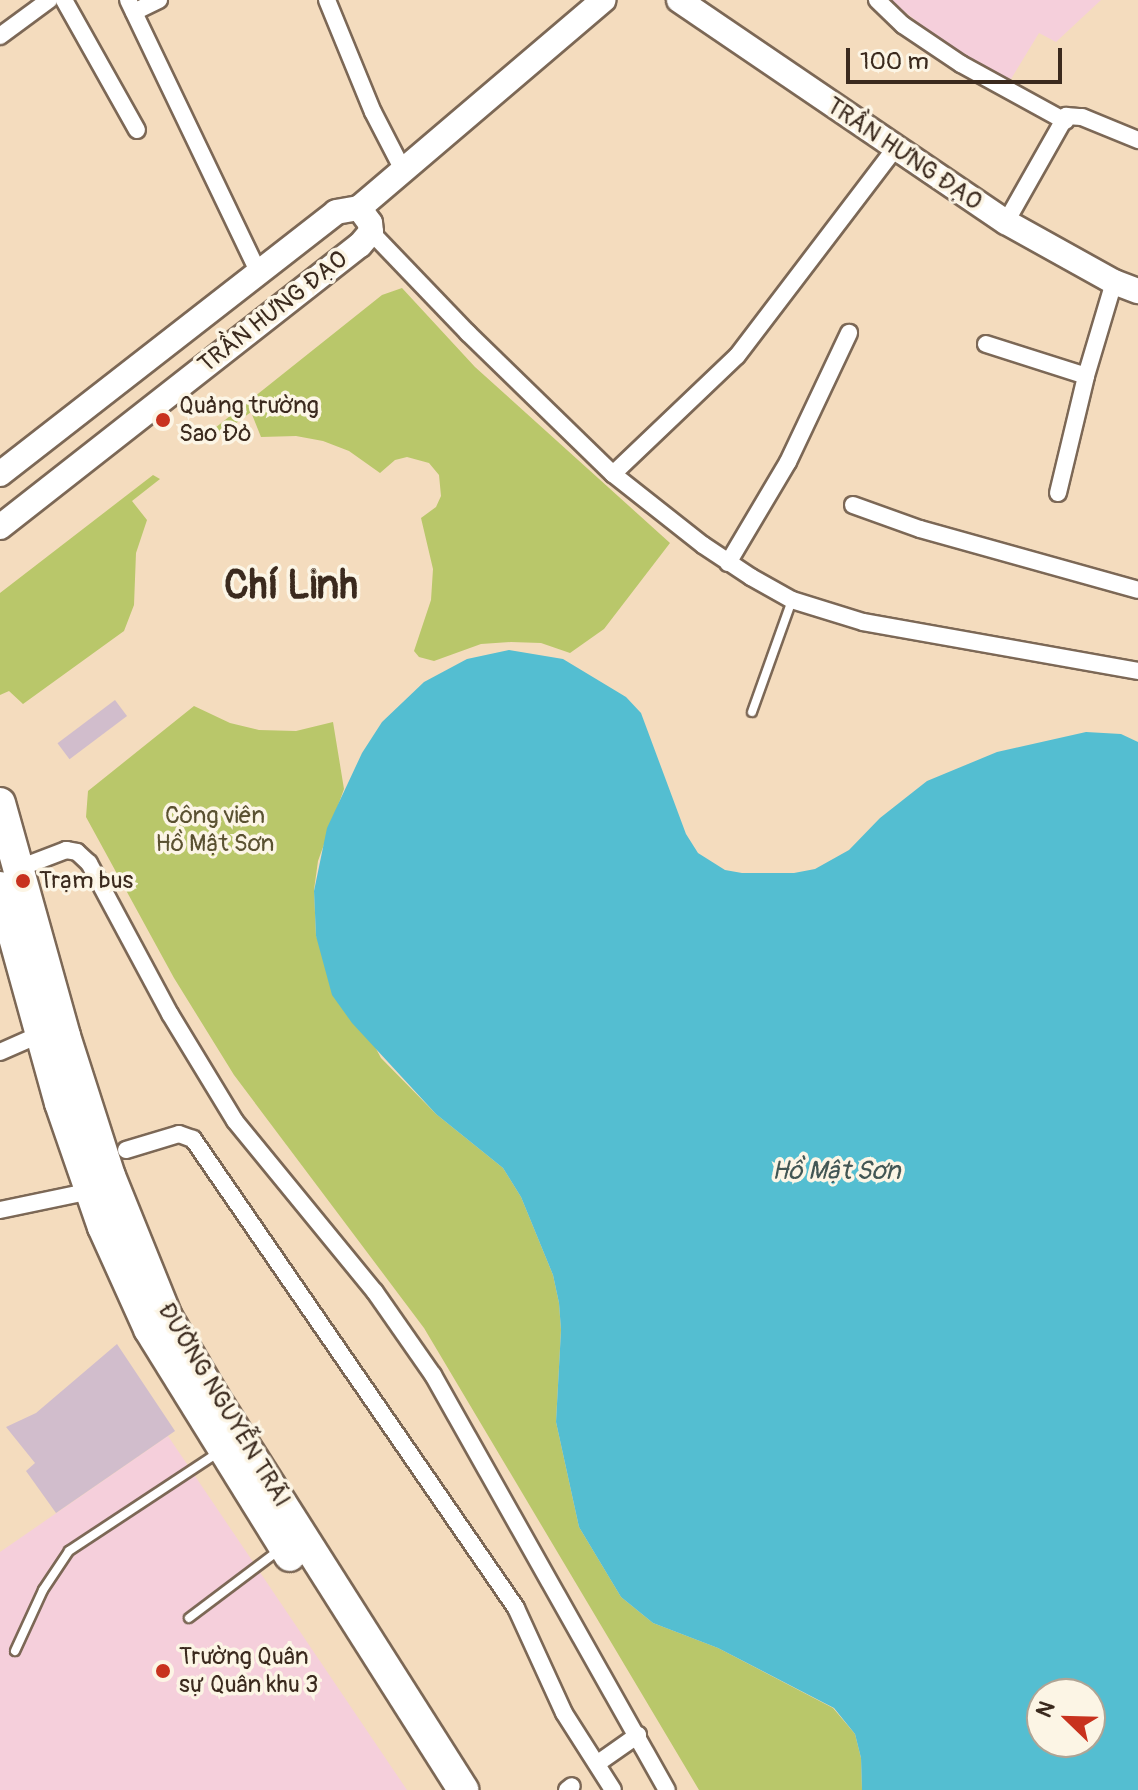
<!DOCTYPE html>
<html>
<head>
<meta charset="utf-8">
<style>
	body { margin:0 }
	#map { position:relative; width:1138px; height:1790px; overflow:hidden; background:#f4dcbe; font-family:Pangolin,sans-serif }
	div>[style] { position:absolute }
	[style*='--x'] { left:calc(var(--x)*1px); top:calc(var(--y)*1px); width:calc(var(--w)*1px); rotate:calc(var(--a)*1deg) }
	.built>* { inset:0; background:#f5cfdb }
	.industrial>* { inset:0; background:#d1bdcc; transform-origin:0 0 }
	.green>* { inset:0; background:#b9c76a }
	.water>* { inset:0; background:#54bed1 }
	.roads { filter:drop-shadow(2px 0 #7c6856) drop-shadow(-2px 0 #7c6856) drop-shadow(0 2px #7c6856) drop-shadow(0 -2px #7c6856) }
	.lane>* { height:8px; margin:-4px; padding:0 4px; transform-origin:4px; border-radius:4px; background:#fff }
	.street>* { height:16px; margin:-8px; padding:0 8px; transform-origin:8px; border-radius:8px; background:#fff }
	.secondary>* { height:24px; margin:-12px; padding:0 12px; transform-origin:12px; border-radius:12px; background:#fff }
	.highway>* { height:30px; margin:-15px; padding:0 15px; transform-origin:15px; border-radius:15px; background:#fff }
	.dots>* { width:22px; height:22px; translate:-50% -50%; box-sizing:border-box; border:4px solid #fcf5e5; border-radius:50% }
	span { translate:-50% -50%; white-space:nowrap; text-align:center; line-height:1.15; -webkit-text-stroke:7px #fcf5e5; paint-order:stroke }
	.street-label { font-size:24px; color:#3b2a1e }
	.poi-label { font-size:24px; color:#3b2a1e }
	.left { translate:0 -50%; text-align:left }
	.park-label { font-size:24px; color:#5a5131 }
	.water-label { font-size:26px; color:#425654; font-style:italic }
	.town-label { font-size:40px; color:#3b2a1e; font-weight:700 }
	.north { position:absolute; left:1026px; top:1678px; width:80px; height:80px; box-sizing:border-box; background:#fcf5e5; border:2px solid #afa495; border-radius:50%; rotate:293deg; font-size:22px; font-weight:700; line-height:32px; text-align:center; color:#3b2a1e }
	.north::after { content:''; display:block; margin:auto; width:28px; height:36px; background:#c8321e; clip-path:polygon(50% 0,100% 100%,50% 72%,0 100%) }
	.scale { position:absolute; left:846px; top:48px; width:216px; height:36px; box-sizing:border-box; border:4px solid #3b2a1e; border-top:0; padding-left:10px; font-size:24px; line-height:28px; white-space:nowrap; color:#3b2a1e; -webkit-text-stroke:6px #fcf5e5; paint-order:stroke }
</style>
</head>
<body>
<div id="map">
	<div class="built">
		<div style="clip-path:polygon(889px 0,1101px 0,1056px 42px,1039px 33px,1011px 79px,970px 62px)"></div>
		<div style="clip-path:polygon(168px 1436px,407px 1790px,0 1790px,0 1552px)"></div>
	</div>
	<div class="industrial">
		<div style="left:115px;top:700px;width:20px;height:72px;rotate:53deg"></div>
		<div style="clip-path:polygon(117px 1344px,175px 1431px,56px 1513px,26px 1471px,35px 1463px,6px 1427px,36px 1413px)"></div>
	</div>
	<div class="green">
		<div style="clip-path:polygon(402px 288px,475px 367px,670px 543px,604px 629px,570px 653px,541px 643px,511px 642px,481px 644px,434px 661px,419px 657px,414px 651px,431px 600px,433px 569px,421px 518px,436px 507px,441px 496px,439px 475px,429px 463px,407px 457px,395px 460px,380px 473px,349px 451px,323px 441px,296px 436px,261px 437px,251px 412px,220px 435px,215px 428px,382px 295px)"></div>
		<div style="clip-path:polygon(153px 475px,160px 479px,132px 501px,147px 520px,136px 553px,134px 605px,124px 631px,23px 704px,9px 691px,0 695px,0 593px)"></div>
		<div style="clip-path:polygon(194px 706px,230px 723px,259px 730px,296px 731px,333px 722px,344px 789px,318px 861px,314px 890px,316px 936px,381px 1058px,436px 1114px,503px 1168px,521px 1197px,553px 1275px,559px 1303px,561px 1330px,556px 1422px,579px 1527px,621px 1597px,653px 1623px,718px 1648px,833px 1708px,855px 1734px,861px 1758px,862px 1790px,699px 1790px,424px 1328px,234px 1075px,174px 978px,86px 817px,88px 791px)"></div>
	</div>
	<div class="water">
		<div style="clip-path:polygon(evenodd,509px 650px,563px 659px,626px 697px,641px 713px,686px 834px,698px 853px,725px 870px,742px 873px,794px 873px,815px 869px,849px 850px,880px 818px,927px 781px,997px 752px,1086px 732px,1121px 734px,1138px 742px,1138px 1790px,862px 1790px,861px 1758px,855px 1734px,834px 1708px,718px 1648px,653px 1623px,621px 1597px,579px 1527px,556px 1422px,561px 1330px,559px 1303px,553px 1275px,521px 1197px,503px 1168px,436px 1114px,352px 1023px,332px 995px,316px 936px,314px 891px,327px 828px,362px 753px,382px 722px,424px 682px,467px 659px,509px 650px,1042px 1694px,1090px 1694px,1090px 1742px,1042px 1742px,1042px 1694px)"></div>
	</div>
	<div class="roads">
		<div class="lane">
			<div style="--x:752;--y:712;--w:119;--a:-70.3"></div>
			<div style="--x:189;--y:1618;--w:111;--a:-37"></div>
			<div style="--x:15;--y:1651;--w:67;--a:-65.3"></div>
			<div style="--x:43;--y:1590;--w:47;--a:-56.3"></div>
			<div style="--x:69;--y:1551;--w:180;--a:-33.4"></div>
		</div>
		<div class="street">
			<div style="--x:64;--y:0;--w:149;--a:60.7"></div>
			<div style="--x:128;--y:0;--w:304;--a:64.4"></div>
			<div style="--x:327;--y:0;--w:121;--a:67.7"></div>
			<div style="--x:373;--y:112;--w:68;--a:62.7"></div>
			<div style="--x:877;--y:0;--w:36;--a:44"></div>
			<div style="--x:903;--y:25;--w:70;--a:33.9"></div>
			<div style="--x:961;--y:64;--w:119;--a:28.7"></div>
			<div style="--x:134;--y:12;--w:28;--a:-26"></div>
			<div style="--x:0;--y:36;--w:61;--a:-36.3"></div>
			<div style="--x:1006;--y:222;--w:122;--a:-60.5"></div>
			<div style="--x:1066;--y:116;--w:16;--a:4"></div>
			<div style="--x:1082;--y:117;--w:61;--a:22.3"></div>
			<div style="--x:371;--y:232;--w:140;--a:46.2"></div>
			<div style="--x:468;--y:333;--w:202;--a:44.2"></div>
			<div style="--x:613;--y:474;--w:115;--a:38.3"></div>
			<div style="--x:703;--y:545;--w:58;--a:33.7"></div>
			<div style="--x:751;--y:577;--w:47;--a:29.3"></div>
			<div style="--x:792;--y:600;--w:74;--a:17.2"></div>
			<div style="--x:863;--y:622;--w:279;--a:10.1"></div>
			<div style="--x:986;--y:344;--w:105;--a:17.7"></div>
			<div style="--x:613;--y:474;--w:171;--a:-43.6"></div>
			<div style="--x:737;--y:356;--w:259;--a:-52.7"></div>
			<div style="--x:1058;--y:493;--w:120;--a:-76.5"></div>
			<div style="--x:1086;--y:376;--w:98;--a:-73.4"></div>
			<div style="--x:853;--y:505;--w:71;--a:19.7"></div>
			<div style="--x:920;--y:529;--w:226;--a:15.6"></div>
			<div style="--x:728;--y:563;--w:117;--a:-59.3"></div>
			<div style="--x:788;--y:462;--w:143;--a:-64.7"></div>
			<div style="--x:14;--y:870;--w:56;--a:-21"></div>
			<div style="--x:66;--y:850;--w:11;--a:10"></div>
			<div style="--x:77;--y:852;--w:16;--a:43"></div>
			<div style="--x:89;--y:863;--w:171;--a:61.8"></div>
			<div style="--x:170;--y:1014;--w:125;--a:58.7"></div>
			<div style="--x:235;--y:1121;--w:221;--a:50.7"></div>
			<div style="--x:375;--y:1292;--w:101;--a:55.1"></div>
			<div style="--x:433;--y:1375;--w:476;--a:60.6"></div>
			<div style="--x:0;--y:1052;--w:45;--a:-23.7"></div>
			<div style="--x:126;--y:1150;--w:55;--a:-16.8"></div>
			<div style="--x:179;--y:1134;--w:15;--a:20"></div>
			<div style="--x:193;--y:1139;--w:569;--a:55.44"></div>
			<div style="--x:516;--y:1608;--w:115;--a:65.4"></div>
			<div style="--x:564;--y:1713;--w:91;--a:57.5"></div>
			<div style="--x:0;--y:1210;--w:98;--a:-11.8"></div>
			<div style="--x:598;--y:1763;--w:49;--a:-35"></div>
			<div style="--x:567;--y:1790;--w:6;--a:-39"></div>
		</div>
		<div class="secondary">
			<div style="--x:679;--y:0;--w:395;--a:34.2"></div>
			<div style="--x:1006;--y:222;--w:124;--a:29.1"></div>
			<div style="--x:1114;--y:282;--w:26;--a:21"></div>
			<div style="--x:0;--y:474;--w:426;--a:-37.9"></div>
			<div style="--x:336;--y:212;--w:23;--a:-10"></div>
			<div style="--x:359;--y:208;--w:321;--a:-40.4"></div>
			<div style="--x:0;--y:527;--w:457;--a:-38.1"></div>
			<div style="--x:360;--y:245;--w:17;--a:-50"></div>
			<div style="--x:371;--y:232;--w:9;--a:-96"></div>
			<div style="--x:370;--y:223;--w:19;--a:-126"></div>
		</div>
		<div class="highway">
			<div style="--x:0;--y:803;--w:242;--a:74.4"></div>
			<div style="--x:65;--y:1036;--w:147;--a:72.2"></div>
			<div style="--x:110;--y:1176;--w:152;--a:68"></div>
			<div style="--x:167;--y:1317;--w:89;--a:59.7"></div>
			<div style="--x:212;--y:1394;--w:469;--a:57.6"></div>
			<div style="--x:0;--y:887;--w:224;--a:74.5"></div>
			<div style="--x:60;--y:1103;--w:131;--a:70.9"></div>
			<div style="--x:103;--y:1227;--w:112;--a:65.7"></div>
			<div style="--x:149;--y:1329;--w:267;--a:58.2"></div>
		</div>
	</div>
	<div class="dots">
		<div style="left:163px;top:420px;background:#c8321e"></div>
		<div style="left:23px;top:881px;background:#c8321e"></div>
		<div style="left:163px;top:1671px;background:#c8321e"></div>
	</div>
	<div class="street-label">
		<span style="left:904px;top:154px;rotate:34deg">TRẦN HƯNG ĐẠO</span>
		<span style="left:273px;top:312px;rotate:-38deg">TRẦN HƯNG ĐẠO</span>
		<span style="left:224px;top:1405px;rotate:59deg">ĐƯỜNG NGUYỄN TRÃI</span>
	</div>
	<div class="poi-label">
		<span class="left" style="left:179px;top:420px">Quảng trường<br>Sao Đỏ</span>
		<span class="left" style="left:39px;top:881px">Trạm bus</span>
		<span class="left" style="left:179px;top:1671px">Trường Quân<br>sự Quân khu 3</span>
	</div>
	<div class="park-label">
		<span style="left:215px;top:830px">Công viên<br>Hồ Mật Sơn</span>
	</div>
	<div class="water-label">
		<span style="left:836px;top:1172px">Hồ Mật Sơn</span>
	</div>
	<div class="town-label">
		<span style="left:291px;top:586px">Chí Linh</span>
	</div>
	<div class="north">N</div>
	<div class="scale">100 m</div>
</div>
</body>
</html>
